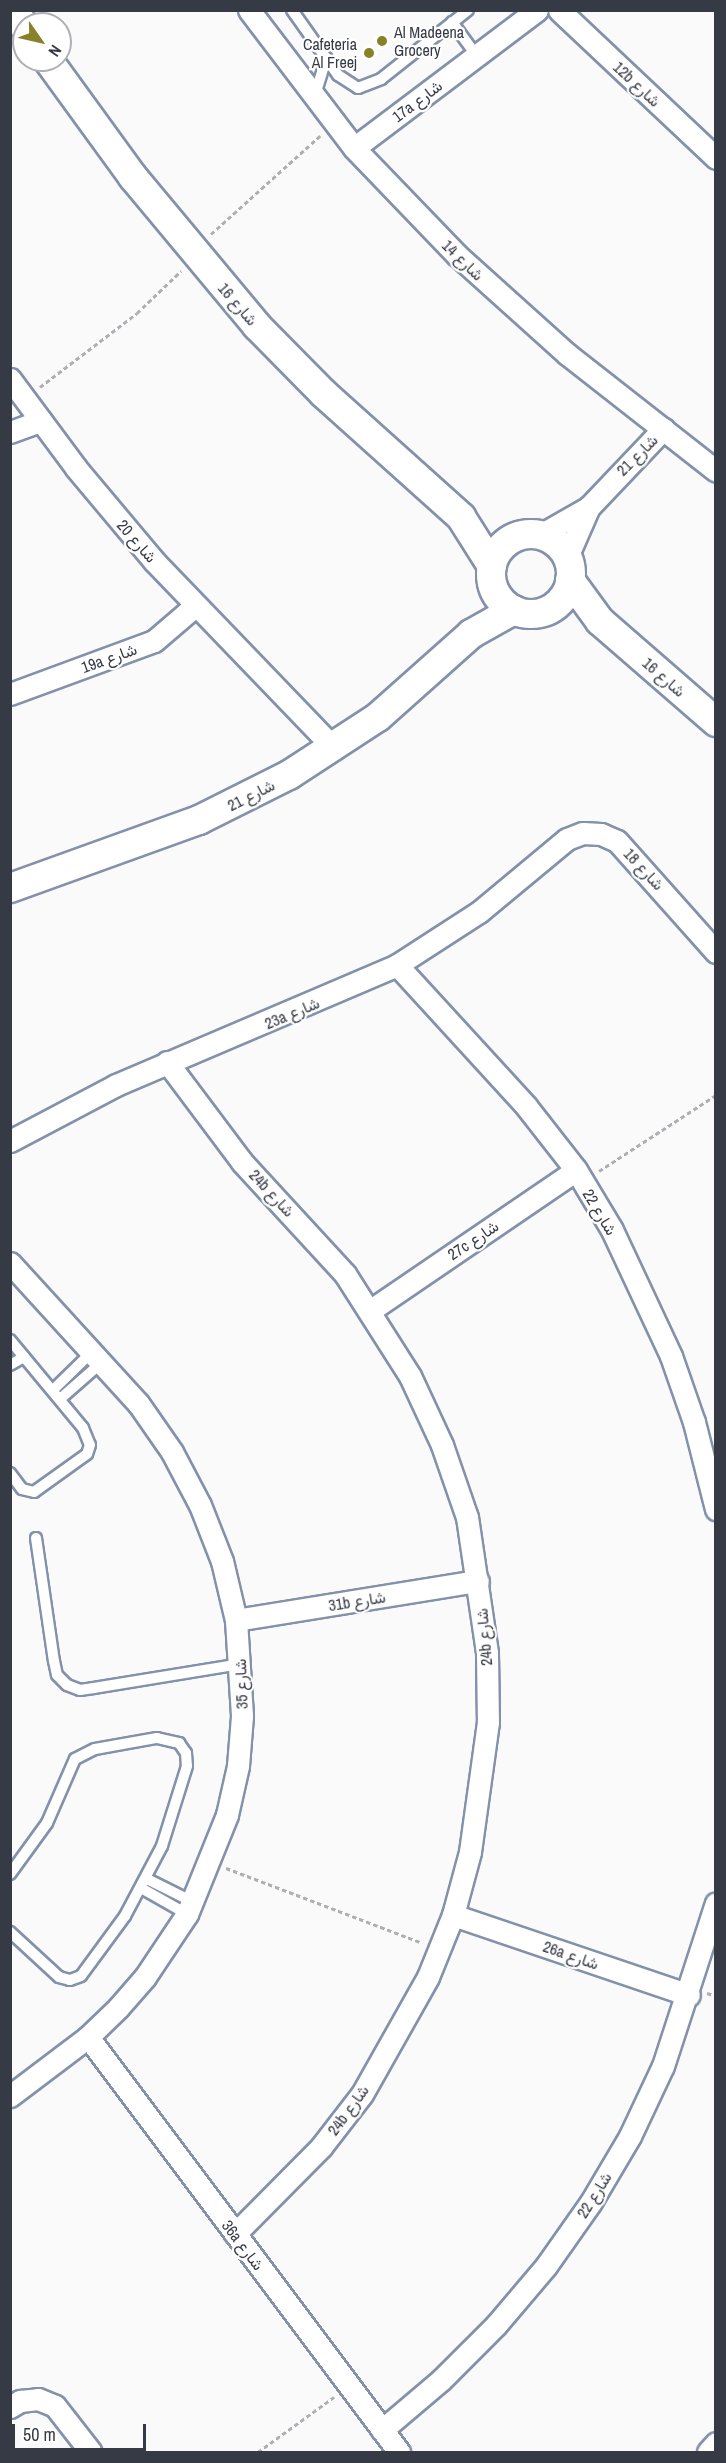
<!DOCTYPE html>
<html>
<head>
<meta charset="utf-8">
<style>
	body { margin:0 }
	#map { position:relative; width:726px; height:2463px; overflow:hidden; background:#fafafa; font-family:"Archivo Narrow",Vazirmatn,sans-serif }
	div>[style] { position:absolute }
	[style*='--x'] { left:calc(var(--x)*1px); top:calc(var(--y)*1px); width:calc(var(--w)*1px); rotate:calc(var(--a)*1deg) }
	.path>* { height:3px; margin-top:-1.5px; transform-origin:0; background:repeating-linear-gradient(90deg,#adafb3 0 4.5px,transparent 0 7.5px) }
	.roads { filter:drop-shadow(2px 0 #8491aa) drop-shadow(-2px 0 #8491aa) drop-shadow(0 2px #8491aa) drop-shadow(0 -2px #8491aa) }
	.lane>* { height:10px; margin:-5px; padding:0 5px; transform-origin:5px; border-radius:5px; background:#fff }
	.street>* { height:21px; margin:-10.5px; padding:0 10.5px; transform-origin:10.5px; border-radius:10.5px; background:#fff }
	.secondary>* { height:28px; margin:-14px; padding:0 14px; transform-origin:14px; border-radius:14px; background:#fff }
	.secondary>.ring { margin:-14px; padding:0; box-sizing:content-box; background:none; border:28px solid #fff; border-radius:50% }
	.dots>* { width:16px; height:16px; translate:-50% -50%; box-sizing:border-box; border:3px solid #fff; border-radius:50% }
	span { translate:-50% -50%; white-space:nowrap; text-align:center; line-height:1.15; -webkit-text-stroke:4.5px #fff; paint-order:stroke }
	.poi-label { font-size:16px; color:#353a45 }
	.left { translate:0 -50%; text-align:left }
	.right { translate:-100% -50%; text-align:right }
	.street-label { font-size:16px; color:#353a45 }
	.frame { position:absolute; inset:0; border:12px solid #353a45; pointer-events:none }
	.north { position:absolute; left:12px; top:12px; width:60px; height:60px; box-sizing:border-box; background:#fff; border:2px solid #aeb0b5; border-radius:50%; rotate:124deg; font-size:16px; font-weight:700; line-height:24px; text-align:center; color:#353a45 }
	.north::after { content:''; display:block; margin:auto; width:21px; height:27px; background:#878128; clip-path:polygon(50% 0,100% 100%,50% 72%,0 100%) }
	.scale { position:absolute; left:12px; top:2424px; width:134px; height:27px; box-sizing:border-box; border:3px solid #353a45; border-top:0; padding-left:8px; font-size:18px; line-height:21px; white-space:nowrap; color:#353a45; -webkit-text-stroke:4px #fff; paint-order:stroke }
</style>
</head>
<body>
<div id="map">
	<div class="path">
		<div style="--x:211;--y:234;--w:147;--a:-42"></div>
		<div style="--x:40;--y:387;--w:122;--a:-37.3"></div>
		<div style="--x:137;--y:313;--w:61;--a:-43.7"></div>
		<div style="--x:599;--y:1171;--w:140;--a:-33"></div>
		<div style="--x:226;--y:1868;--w:210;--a:20.9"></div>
		<div style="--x:707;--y:1993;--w:9;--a:18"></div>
		<div style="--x:258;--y:2452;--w:94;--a:-35.9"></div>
	</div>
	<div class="roads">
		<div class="lane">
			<div style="--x:292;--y:10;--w:80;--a:54.7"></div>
			<div style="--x:338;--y:75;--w:24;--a:33"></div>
			<div style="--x:358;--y:88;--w:25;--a:-21"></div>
			<div style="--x:381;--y:79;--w:111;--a:-38.4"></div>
			<div style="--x:452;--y:22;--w:41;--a:54"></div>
			<div style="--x:315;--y:95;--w:39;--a:-73"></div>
			<div style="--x:10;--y:1340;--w:114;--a:50.3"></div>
			<div style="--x:83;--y:1428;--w:18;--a:68"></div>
			<div style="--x:90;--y:1445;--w:9;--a:108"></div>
			<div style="--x:87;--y:1454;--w:65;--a:144.4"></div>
			<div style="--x:34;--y:1492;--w:12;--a:-166"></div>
			<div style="--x:22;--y:1489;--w:20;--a:-127"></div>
			<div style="--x:10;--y:1365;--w:16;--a:-30"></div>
			<div style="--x:53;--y:1390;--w:54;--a:-44.3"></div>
			<div style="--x:60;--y:1399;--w:55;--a:-41.3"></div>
			<div style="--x:36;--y:1538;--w:124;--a:81.7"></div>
			<div style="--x:54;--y:1661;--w:14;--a:78"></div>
			<div style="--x:57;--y:1675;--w:14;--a:45"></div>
			<div style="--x:67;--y:1685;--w:14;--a:21"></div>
			<div style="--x:80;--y:1690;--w:14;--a:-8"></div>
			<div style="--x:94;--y:1688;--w:149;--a:-9.3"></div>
			<div style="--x:10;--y:1874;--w:63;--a:-54"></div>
			<div style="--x:47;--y:1823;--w:70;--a:-66.4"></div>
			<div style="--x:75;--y:1759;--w:22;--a:-27"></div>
			<div style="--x:95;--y:1749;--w:63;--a:-10.1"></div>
			<div style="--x:157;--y:1738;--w:23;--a:13"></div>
			<div style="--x:179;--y:1743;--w:12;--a:55"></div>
			<div style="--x:186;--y:1753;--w:13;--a:86"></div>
			<div style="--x:187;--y:1766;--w:84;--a:107.4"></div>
			<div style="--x:162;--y:1846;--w:79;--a:117.9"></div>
			<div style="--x:125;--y:1916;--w:74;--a:126.3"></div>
			<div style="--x:81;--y:1976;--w:12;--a:160"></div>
			<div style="--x:70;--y:1980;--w:11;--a:-165"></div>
			<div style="--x:59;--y:1977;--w:67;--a:-137.4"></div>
			<div style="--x:147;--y:1879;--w:51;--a:26.6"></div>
			<div style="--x:141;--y:1888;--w:53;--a:29.5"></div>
		</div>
		<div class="street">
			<div style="--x:249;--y:10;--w:173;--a:52.7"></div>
			<div style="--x:354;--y:148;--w:149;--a:46.1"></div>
			<div style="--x:457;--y:255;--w:148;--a:42"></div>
			<div style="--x:567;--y:354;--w:189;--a:38.1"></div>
			<div style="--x:559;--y:10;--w:216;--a:43.3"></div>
			<div style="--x:354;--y:148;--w:229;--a:-37"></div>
			<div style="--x:10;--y:379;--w:111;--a:53.4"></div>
			<div style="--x:76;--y:468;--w:121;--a:50"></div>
			<div style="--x:154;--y:561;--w:260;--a:46.1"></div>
			<div style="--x:10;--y:432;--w:33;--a:-20"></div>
			<div style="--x:540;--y:535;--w:56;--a:-29.7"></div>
			<div style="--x:567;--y:557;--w:55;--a:-66.3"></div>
			<div style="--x:589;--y:507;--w:108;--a:-46.5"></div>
			<div style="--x:10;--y:694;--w:153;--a:-20.2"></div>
			<div style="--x:154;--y:641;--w:55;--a:-40.6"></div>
			<div style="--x:397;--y:965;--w:191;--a:47.5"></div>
			<div style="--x:526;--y:1106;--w:81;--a:52"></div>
			<div style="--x:576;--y:1170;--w:70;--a:59"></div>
			<div style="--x:612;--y:1230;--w:139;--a:64.9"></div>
			<div style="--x:671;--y:1356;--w:70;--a:70.8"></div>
			<div style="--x:694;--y:1422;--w:90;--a:75.8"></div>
			<div style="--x:167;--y:1062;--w:125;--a:53.1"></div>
			<div style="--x:242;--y:1162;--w:152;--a:47.4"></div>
			<div style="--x:345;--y:1274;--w:121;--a:57.5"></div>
			<div style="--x:410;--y:1376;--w:76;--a:65.1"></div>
			<div style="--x:442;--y:1445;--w:76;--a:70.9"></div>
			<div style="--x:467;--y:1517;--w:137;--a:81.6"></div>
			<div style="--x:487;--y:1653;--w:69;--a:89.2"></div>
			<div style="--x:488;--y:1722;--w:131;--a:97.9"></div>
			<div style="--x:470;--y:1852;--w:65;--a:105.1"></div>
			<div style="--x:453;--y:1915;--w:67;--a:112"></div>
			<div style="--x:428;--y:1977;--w:134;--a:119.4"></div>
			<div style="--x:362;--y:2094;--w:67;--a:127.7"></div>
			<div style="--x:321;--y:2147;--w:122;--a:134.7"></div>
			<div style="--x:10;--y:1141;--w:120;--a:-27.8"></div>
			<div style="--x:116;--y:1085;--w:306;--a:-23.1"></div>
			<div style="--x:397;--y:965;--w:98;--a:-32.9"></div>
			<div style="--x:479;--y:912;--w:114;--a:-39.7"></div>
			<div style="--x:567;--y:839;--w:17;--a:-21"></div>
			<div style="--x:583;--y:833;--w:18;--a:3"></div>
			<div style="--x:601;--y:834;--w:17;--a:24"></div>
			<div style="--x:617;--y:841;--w:149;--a:48.3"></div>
			<div style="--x:10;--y:1263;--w:190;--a:47.6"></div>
			<div style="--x:138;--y:1403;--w:60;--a:55.2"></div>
			<div style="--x:172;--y:1452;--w:60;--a:62.2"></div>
			<div style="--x:200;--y:1505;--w:60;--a:68.6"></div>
			<div style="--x:222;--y:1561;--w:61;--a:76.7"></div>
			<div style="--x:236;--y:1620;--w:96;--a:86.4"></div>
			<div style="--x:242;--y:1716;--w:50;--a:94.6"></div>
			<div style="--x:238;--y:1766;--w:50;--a:102.7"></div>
			<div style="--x:227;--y:1815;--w:107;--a:112"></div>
			<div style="--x:187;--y:1914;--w:76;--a:123.7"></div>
			<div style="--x:145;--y:1977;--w:41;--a:131.1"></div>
			<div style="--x:118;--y:2008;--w:42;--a:136"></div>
			<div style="--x:88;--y:2037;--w:98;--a:142.9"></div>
			<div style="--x:371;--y:1310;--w:248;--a:-34.3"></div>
			<div style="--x:236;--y:1620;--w:245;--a:-9.2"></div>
			<div style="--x:453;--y:1915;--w:249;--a:18.7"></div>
			<div style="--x:88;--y:2037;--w:519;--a:53.15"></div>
			<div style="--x:10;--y:2407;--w:12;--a:-31"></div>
			<div style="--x:20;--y:2401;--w:18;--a:-6"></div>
			<div style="--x:38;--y:2399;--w:18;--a:22"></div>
			<div style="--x:55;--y:2406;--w:58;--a:52"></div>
			<div style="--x:382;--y:2430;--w:77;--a:-40.3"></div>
			<div style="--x:441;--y:2380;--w:78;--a:-45"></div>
			<div style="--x:496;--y:2325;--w:77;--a:-49.7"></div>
			<div style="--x:546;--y:2266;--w:78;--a:-54.9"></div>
			<div style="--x:591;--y:2202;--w:77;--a:-59.4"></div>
			<div style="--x:630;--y:2136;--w:77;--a:-64.8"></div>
			<div style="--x:663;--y:2066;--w:171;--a:-72"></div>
			<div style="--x:708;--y:2452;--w:12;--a:-48"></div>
		</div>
		<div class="secondary">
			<div style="--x:14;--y:10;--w:19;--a:58"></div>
			<div style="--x:48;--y:60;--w:145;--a:54"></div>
			<div style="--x:133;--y:177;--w:194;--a:50.2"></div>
			<div style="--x:257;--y:326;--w:94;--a:45.4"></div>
			<div style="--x:323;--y:393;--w:186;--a:41.9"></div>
			<div style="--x:461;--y:517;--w:58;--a:57.7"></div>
			<div class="ring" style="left:491px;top:534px;width:52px;height:52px"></div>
			<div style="--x:570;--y:580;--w:51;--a:53.8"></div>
			<div style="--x:600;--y:621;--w:154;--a:41"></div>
			<div style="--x:10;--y:888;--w:201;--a:-19.8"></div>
			<div style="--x:199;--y:820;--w:101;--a:-26.6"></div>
			<div style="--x:289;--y:775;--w:106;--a:-33.1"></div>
			<div style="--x:378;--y:717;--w:125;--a:-41.7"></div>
			<div style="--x:471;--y:634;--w:49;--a:-29.2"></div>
		</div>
	</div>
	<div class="dots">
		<div style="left:382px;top:41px;background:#878128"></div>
		<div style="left:369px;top:53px;background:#878128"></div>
	</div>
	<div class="poi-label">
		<span class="left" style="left:394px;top:41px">Al Madeena<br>Grocery</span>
		<span class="right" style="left:357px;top:53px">Cafeteria<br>Al Freej</span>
	</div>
	<div class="street-label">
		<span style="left:637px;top:84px;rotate:43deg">12b شارع</span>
		<span style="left:417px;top:101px;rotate:-37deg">17a شارع</span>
		<span style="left:463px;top:260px;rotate:44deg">شارع 14</span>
		<span style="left:238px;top:304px;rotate:49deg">شارع 16</span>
		<span style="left:637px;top:455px;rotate:-45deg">شارع 21</span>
		<span style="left:137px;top:541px;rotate:49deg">شارع 20</span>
		<span style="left:109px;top:658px;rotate:-20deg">19a شارع</span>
		<span style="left:664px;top:677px;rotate:41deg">شارع 16</span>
		<span style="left:251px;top:795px;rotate:-27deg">شارع 21</span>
		<span style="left:644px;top:869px;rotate:47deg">شارع 18</span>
		<span style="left:292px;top:1013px;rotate:-23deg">23a شارع</span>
		<span style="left:272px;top:1193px;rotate:47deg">24b شارع</span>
		<span style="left:600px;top:1212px;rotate:59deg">شارع 22</span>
		<span style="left:473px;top:1240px;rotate:-34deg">27c شارع</span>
		<span style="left:357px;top:1601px;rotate:-9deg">31b شارع</span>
		<span style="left:484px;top:1637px;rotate:-95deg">24b شارع</span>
		<span style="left:241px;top:1684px;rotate:-92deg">شارع 35</span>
		<span style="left:571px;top:1955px;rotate:19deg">26a شارع</span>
		<span style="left:348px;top:2110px;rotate:-54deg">24b شارع</span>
		<span style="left:594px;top:2195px;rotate:-58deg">شارع 22</span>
		<span style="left:243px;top:2245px;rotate:53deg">36a شارع</span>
	</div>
	<div class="frame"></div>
	<div class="north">N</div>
	<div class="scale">50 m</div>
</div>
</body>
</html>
